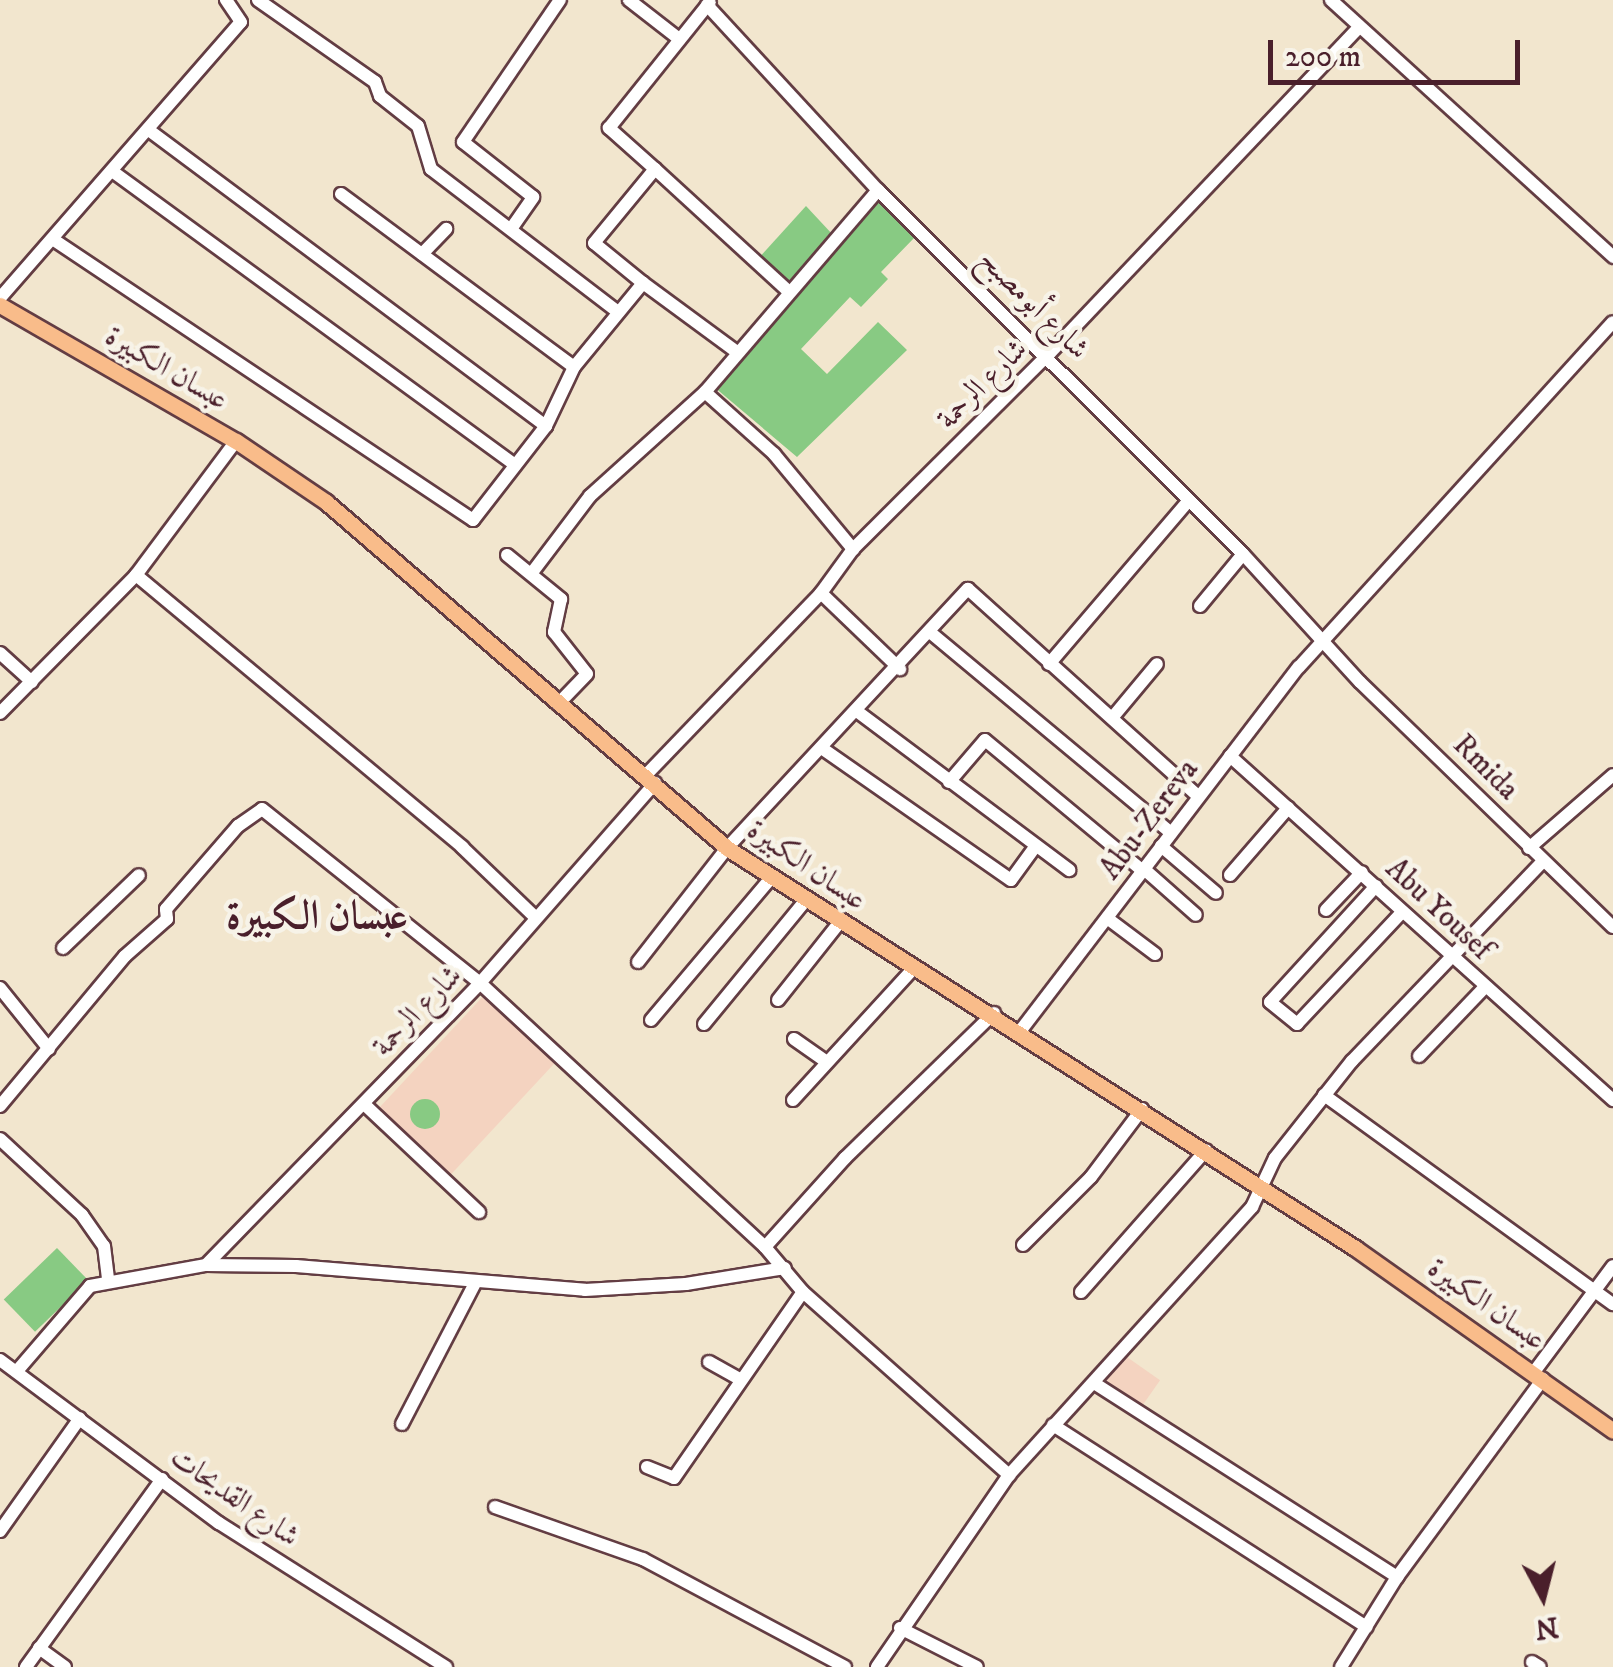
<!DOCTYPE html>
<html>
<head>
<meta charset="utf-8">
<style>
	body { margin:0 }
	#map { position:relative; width:1613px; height:1667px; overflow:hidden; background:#f2e6ce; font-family:"IM FELL DW Pica",Amiri,serif }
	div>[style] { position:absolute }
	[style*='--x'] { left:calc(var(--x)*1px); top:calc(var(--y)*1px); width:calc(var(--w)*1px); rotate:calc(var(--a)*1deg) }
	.built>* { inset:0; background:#f4d3c0; transform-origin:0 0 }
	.green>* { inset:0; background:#88ca83; transform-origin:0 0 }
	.round { border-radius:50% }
	.roads { filter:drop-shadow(2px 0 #633d43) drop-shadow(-2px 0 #633d43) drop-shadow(0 2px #633d43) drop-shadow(0 -2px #633d43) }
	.minor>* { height:12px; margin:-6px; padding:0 6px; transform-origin:6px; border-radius:6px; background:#fff }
	.major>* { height:15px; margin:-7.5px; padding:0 7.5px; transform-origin:7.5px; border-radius:7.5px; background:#f9bc8a }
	span { translate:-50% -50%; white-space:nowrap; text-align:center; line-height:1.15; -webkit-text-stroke:9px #f7f3e8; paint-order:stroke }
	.street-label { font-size:30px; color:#4a1f2b }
	.district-label { font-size:40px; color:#4a1f2b; font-weight:700 }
	.north { position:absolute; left:1493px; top:1547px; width:100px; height:100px; -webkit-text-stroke:8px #f7f3e8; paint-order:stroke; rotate:173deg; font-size:28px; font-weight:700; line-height:40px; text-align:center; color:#4a1f2b }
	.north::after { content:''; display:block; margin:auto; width:35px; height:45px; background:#4a1f2b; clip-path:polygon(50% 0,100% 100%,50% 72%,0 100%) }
	.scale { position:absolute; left:1268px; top:40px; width:252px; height:45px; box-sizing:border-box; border:5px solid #4a1f2b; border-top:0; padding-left:12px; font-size:30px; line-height:35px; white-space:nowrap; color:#4a1f2b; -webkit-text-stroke:8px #f7f3e8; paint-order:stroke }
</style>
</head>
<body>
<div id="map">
	<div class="built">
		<div style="left:488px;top:991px;width:98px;height:165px;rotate:43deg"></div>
		<div style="left:1124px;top:1355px;width:44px;height:36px;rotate:35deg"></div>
	</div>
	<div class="green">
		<div style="clip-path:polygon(878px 200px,915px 237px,881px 272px,888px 279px,861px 307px,850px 297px,801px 349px,827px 374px,878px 322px,907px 350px,797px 457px,713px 386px)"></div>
		<div style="clip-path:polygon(806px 206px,833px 235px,790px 281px,780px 282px,757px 260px)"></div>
		<div class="round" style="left:410px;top:1099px;width:30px;height:30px"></div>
		<div style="left:57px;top:1248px;width:45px;height:74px;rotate:46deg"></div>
	</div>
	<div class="roads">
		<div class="minor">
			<div style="--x:258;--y:0;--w:143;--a:35"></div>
			<div style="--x:375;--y:82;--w:15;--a:70"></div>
			<div style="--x:380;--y:96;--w:48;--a:38.3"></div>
			<div style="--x:418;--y:126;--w:45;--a:73.2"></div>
			<div style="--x:431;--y:169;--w:235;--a:37.4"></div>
			<div style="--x:629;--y:0;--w:62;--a:37.8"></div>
			<div style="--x:1331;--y:0;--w:382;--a:42.3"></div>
			<div style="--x:707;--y:5;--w:252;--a:47.3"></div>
			<div style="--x:878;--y:190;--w:515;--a:44.92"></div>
			<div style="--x:1243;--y:554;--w:173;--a:47.6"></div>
			<div style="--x:1360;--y:682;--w:352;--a:44.1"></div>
			<div style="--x:150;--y:131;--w:494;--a:36.7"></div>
			<div style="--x:655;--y:169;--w:179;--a:42.5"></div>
			<div style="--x:112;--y:171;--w:499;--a:36.1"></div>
			<div style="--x:341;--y:194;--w:290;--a:36.6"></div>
			<div style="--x:511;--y:229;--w:39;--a:-55"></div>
			<div style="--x:533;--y:197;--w:89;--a:-141.8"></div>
			<div style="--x:463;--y:142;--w:172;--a:-55.7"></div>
			<div style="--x:54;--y:240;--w:504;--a:33.75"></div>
			<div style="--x:473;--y:520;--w:119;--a:-52.2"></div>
			<div style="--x:546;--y:426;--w:65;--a:-64.6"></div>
			<div style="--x:574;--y:367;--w:109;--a:-50.6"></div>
			<div style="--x:643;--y:283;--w:63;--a:-140.8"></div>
			<div style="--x:594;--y:243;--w:96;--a:-50.5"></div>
			<div style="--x:655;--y:169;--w:62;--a:-138.3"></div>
			<div style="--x:609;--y:128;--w:161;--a:-51.3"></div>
			<div style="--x:422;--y:254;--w:35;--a:-46"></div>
			<div style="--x:643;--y:283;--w:117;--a:36.3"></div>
			<div style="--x:0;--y:298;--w:366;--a:-48.9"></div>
			<div style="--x:241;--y:22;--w:27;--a:-124"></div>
			<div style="--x:705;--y:392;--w:93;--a:41.9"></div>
			<div style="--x:774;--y:454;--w:124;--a:50.3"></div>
			<div style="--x:507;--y:555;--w:70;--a:39.2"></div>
			<div style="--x:561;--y:599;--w:34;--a:102"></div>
			<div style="--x:554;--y:632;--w:53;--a:51.8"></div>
			<div style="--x:587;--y:674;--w:42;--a:134"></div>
			<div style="--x:531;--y:574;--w:98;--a:-52.9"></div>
			<div style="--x:590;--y:496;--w:155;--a:-42.1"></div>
			<div style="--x:705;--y:392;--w:266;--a:-49.4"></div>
			<div style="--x:136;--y:575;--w:425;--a:39.8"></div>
			<div style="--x:462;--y:847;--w:100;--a:43.8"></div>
			<div style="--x:821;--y:593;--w:110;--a:43.9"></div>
			<div style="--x:1200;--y:606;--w:67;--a:-50.4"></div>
			<div style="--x:931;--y:633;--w:312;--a:39.8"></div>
			<div style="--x:0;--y:653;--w:43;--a:42.2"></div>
			<div style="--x:1049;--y:664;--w:214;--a:-49.5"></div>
			<div style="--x:858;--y:712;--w:264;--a:36.8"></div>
			<div style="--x:0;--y:713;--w:194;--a:-45.4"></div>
			<div style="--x:136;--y:575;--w:167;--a:-53.3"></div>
			<div style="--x:1112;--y:718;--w:70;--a:-50.2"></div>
			<div style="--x:823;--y:749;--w:229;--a:34.9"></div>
			<div style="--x:1011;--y:880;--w:39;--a:-54"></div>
			<div style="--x:1230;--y:756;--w:515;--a:41.93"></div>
			<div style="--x:645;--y:776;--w:254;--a:-46.1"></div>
			<div style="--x:821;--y:593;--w:54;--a:-54"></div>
			<div style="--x:853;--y:549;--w:276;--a:-44.9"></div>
			<div style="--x:1049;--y:354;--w:448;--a:-46.5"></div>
			<div style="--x:949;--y:782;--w:55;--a:-49.4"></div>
			<div style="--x:985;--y:740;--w:205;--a:39.7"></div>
			<div style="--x:1161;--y:846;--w:72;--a:40.5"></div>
			<div style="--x:1529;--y:848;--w:111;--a:-41"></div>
			<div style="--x:1144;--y:869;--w:69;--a:41.5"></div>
			<div style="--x:1230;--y:875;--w:89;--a:-49.1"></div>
			<div style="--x:1376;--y:886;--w:157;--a:132.4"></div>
			<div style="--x:1270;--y:1002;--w:35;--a:39"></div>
			<div style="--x:1297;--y:1024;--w:154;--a:-46.8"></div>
			<div style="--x:1326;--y:910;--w:52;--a:-46.5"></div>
			<div style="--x:1107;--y:918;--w:60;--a:36.9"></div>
			<div style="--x:63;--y:948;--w:105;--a:-43.8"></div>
			<div style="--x:638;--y:962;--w:145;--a:-52"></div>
			<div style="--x:727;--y:848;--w:354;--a:-47.1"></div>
			<div style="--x:968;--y:589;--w:309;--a:42"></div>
			<div style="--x:0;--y:988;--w:78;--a:51.2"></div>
			<div style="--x:778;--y:1000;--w:98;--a:-51.6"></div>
			<div style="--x:651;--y:1020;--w:186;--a:-49.8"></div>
			<div style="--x:704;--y:1024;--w:159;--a:-50.6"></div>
			<div style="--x:1021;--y:1030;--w:457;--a:-52.6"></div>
			<div style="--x:1299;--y:667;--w:466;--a:-47.7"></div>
			<div style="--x:794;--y:1039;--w:37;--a:35"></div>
			<div style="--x:1419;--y:1056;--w:95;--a:-46.3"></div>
			<div style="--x:1324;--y:1095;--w:357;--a:35.9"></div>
			<div style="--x:793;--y:1100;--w:179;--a:-47.5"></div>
			<div style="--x:364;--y:1104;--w:158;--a:43.2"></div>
			<div style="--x:0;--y:1106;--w:195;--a:-50.2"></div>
			<div style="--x:125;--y:956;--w:56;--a:-41.4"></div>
			<div style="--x:167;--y:919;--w:10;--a:-96"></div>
			<div style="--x:166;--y:909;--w:110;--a:-49.1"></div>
			<div style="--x:238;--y:826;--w:29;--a:-35"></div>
			<div style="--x:262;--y:809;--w:279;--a:38.6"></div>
			<div style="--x:480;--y:983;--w:388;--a:42.8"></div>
			<div style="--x:765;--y:1247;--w:59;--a:49.8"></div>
			<div style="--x:803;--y:1292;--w:276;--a:41.6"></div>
			<div style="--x:0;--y:1139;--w:112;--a:42.8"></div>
			<div style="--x:82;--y:1215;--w:38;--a:55"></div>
			<div style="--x:104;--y:1246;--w:32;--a:83"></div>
			<div style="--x:1023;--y:1245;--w:96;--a:-45"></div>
			<div style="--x:1091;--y:1177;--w:85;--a:-53.1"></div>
			<div style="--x:765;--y:1247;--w:120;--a:-48"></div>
			<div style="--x:845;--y:1158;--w:208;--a:-44.2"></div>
			<div style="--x:206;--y:1265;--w:393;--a:-45.8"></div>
			<div style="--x:480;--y:983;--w:266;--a:-48.8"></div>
			<div style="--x:1081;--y:1292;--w:189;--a:-48.6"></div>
			<div style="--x:0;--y:1360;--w:273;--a:36.7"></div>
			<div style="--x:219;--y:1523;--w:269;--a:32.4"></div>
			<div style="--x:709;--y:1362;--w:33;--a:29"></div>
			<div style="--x:17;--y:1371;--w:112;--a:-49.3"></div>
			<div style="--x:90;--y:1286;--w:118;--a:-10.3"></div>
			<div style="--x:206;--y:1265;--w:90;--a:0.6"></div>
			<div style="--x:296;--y:1266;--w:290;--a:4.7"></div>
			<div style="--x:585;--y:1290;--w:101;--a:-3.4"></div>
			<div style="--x:686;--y:1284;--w:100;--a:-9.2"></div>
			<div style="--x:1534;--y:1372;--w:132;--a:-53.3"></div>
			<div style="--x:1094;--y:1383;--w:360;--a:32.6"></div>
			<div style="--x:1397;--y:1577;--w:106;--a:121.9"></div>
			<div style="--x:402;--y:1424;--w:159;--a:-62.6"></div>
			<div style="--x:1053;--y:1425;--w:373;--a:32.8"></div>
			<div style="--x:647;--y:1467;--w:29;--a:22"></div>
			<div style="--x:674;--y:1478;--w:226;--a:-55.3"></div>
			<div style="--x:495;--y:1507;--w:157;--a:19.4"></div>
			<div style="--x:643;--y:1559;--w:229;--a:28.1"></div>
			<div style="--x:0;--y:1531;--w:138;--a:-54.7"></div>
			<div style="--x:1397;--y:1577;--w:246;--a:-53.6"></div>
			<div style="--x:900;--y:1628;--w:86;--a:26.9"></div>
			<div style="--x:39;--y:1648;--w:32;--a:36"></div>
			<div style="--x:1532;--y:1662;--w:9;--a:32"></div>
			<div style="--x:26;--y:1667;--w:232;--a:-54.1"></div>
			<div style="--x:877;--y:1667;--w:233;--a:-55.5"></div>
			<div style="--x:1009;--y:1475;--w:362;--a:-47.8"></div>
			<div style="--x:1252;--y:1207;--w:54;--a:-64.9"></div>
			<div style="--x:1275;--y:1158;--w:124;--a:-51.6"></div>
			<div style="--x:1352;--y:1061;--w:275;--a:-46.3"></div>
		</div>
		<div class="major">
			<div style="--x:0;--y:305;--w:272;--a:30"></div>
			<div style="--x:236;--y:441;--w:109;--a:34.1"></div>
			<div style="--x:326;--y:502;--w:530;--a:40.79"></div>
			<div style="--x:727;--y:848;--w:745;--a:32.49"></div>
			<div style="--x:1355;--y:1248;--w:316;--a:35.3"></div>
		</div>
	</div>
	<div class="street-label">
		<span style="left:1033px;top:305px;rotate:45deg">شارع أبومصبح</span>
		<span style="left:166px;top:369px;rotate:30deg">عبسان الكبيرة</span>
		<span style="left:983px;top:385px;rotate:-45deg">شارع الرحمة</span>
		<span style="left:1485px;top:768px;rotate:45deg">Rmida</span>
		<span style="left:1150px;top:820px;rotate:-53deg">Abu-Zereva</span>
		<span style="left:806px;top:866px;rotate:34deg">عبسان الكبيرة</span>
		<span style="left:1438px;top:910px;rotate:43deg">Abu Yousef</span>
		<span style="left:418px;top:1012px;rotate:-46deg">شارع الرحمة</span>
		<span style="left:1486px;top:1305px;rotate:35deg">عبسان الكبيرة</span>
		<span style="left:234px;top:1498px;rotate:35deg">شارع القديحات</span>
	</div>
	<div class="district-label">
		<span style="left:317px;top:917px">عبسان الكبيرة</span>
	</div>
	<div class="north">N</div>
	<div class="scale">200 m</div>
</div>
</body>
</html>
